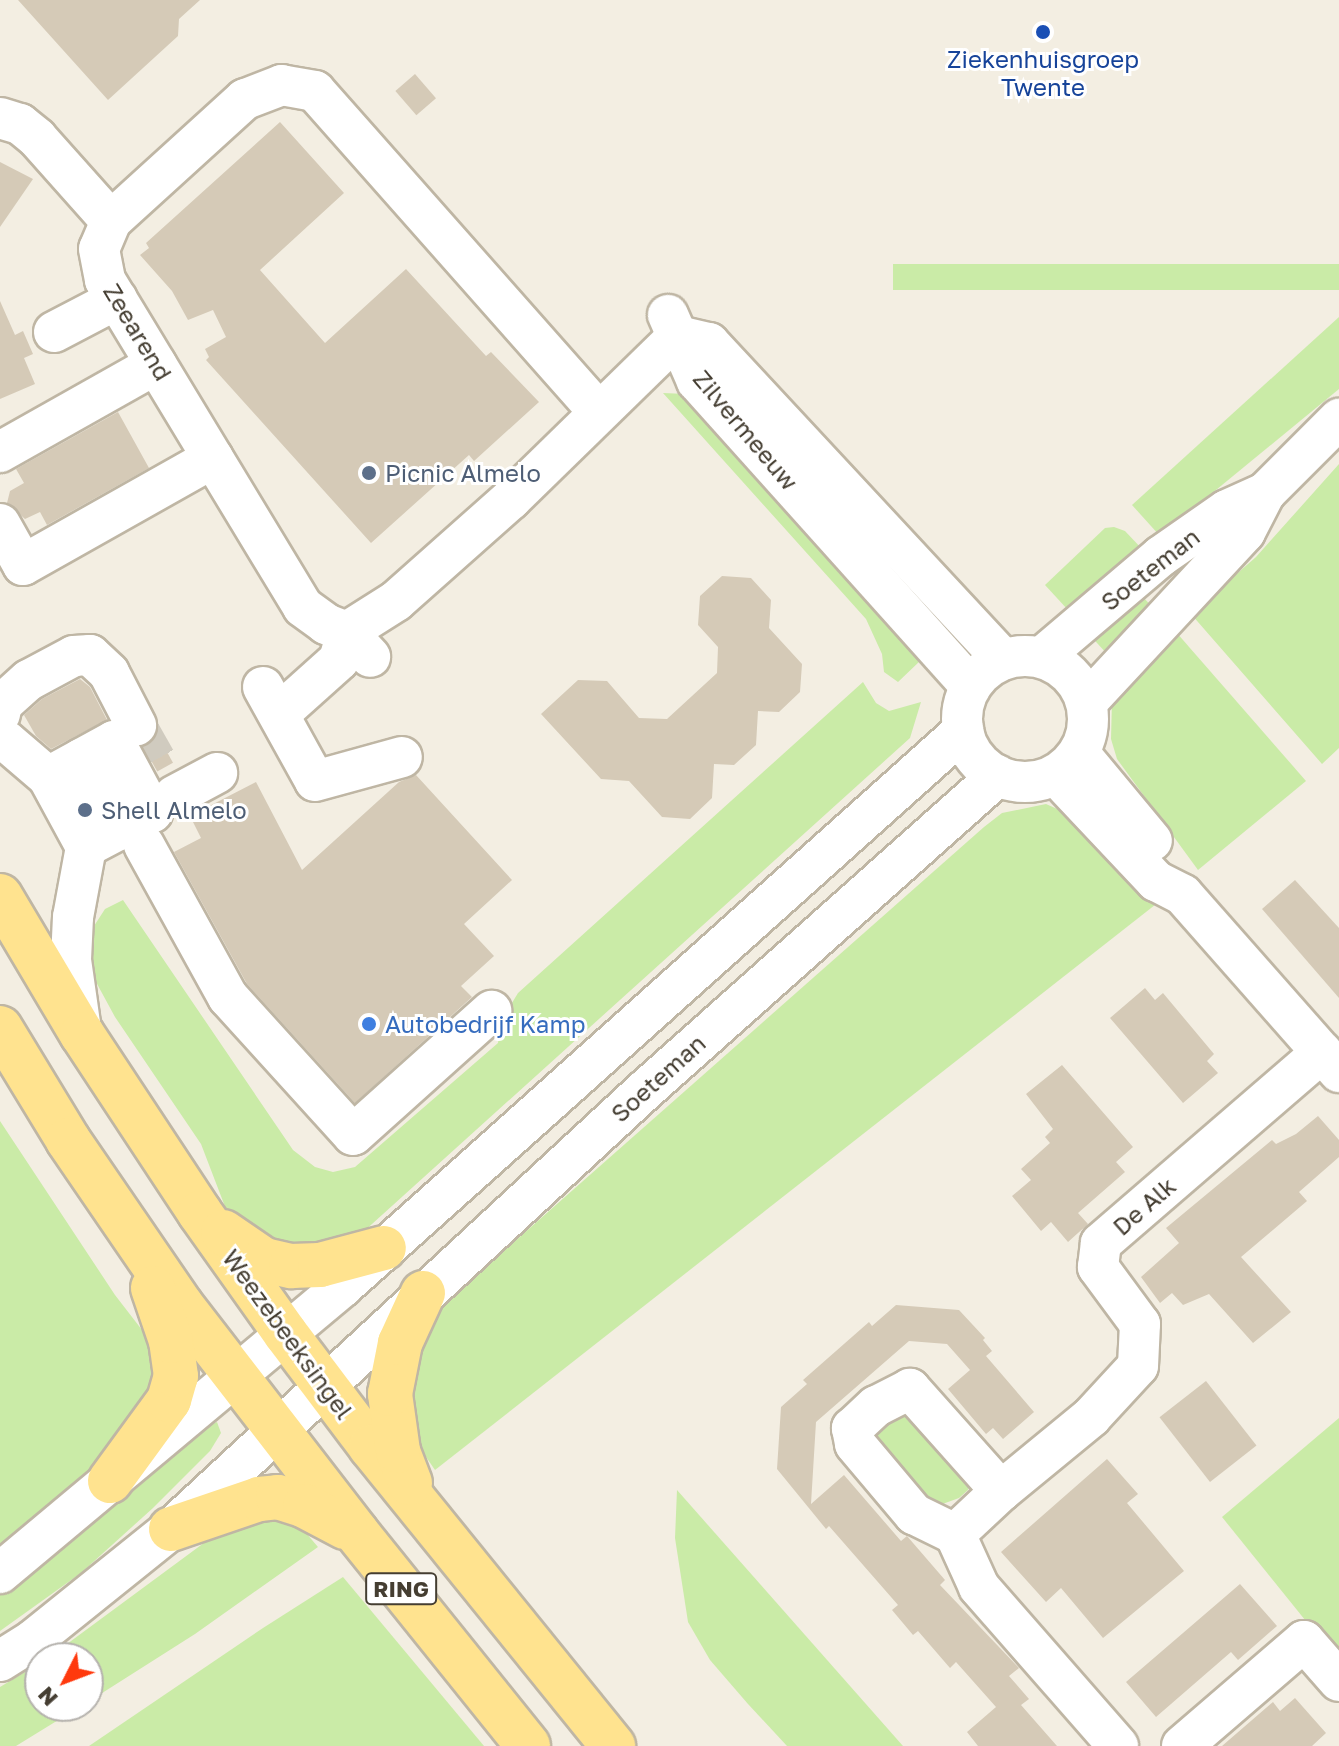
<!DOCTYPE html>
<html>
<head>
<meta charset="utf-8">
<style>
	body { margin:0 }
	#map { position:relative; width:1339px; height:1746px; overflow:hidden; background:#f3eee2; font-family:"Golos Text",sans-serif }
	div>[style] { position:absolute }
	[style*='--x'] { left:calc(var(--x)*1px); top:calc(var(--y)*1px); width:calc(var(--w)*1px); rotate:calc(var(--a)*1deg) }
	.green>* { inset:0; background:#caeba7; transform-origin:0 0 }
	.building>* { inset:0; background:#d5cab7; transform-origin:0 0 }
	.minor-tunnel>* { height:40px; margin-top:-20px; transform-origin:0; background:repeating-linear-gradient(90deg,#d0cbbf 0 40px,transparent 0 60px) }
	.roads { filter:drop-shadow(2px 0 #bfb6a4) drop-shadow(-2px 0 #bfb6a4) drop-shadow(0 2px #bfb6a4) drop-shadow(0 -2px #bfb6a4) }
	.minor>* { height:40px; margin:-20px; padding:0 20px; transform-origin:20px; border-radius:20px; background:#fff }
	.minor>.ring { margin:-20px; padding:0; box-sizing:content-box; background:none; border:40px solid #fff; border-radius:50% }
	.major>* { height:44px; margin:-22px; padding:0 22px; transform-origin:22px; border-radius:22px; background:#ffe38f }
	.dots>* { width:22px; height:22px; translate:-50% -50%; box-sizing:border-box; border:4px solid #fff; border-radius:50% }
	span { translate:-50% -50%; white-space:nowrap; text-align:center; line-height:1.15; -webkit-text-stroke:6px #fff; paint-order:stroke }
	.shield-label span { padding:2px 6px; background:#fff; border:2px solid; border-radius:6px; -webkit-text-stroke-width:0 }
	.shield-label { font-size:22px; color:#453e32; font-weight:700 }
	.transit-label { font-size:24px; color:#164399 }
	.street-label { font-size:24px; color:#453e32 }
	.service-label { font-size:24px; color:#4e5e75 }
	.left { translate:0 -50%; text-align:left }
	.shop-label { font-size:24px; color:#366cbe }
	.north { position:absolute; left:24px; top:1642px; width:80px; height:80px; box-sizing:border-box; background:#fff; border:2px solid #b5b2ad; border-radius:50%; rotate:228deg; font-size:22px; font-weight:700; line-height:32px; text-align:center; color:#453e32 }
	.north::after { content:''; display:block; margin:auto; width:28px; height:36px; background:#ff390d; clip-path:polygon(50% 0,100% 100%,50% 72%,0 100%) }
</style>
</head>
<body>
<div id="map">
	<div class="green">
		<div style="left:1339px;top:264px;width:26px;height:446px;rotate:90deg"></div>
		<div style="clip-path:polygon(1339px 317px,1339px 389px,1160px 536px,1132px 505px)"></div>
		<div style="clip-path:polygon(663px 393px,686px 394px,920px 661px,898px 682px,884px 672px,882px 654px,866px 619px)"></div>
		<div style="clip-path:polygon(1339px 464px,1339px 748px,1322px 764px,1191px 614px,1256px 557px)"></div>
		<div style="clip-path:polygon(1114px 527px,1125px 531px,1143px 550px,1068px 610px,1045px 585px,1105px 528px)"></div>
		<div style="left:1142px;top:596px;width:22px;height:65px;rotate:47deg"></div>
		<div style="clip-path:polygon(1176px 632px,1306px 781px,1198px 870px,1117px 759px,1111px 739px,1112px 700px)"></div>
		<div style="clip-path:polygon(863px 682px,876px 703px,889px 711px,921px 702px,910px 738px,351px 1243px,269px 1246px,229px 1217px,201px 1144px,115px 1017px,96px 982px,91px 963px,94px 926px,105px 909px,123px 900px,293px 1150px,315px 1167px,333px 1172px,355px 1167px,498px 1043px,501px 1021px,518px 993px)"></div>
		<div style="clip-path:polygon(1046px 804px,1080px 819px,1160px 901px,435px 1470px,415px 1441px,405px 1374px,424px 1326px,447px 1301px,984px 827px,1002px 813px)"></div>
		<div style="clip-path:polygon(0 1121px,115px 1295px,149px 1339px,154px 1368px,146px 1406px,121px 1443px,0 1553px)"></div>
		<div style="clip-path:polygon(901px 1408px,970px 1478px,968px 1490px,959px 1498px,937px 1506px,929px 1502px,874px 1441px,874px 1433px)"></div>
		<div style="clip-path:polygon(1339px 1418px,1339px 1652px,1326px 1646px,1222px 1517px)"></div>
		<div style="clip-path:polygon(217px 1422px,221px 1433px,210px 1451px,153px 1508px,81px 1573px,0 1631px,0 1593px,176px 1440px)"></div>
		<div style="clip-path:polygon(677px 1490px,903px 1746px,787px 1746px,748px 1704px,710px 1660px,688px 1622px,675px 1538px)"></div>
		<div style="clip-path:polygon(262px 1510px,295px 1520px,318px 1547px,195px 1634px,88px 1702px,88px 1658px,48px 1658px,235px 1520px)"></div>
		<div style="clip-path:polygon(343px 1577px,484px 1746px,89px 1746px,263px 1628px)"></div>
		<div style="clip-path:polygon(40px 1663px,40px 1706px,81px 1706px,16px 1746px,0 1746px,0 1687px)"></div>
	</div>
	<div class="building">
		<div style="clip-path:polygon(18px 0,200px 0,179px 19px,178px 36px,108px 100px)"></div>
		<div style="left:415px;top:74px;width:32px;height:26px;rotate:49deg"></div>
		<div style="clip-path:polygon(280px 122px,344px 193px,260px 270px,325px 343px,406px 269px,486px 356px,491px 352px,539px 402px,474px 461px,469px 455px,371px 543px,206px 360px,209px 357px,205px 349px,226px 337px,213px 310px,188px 320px,172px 291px,140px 255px,149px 248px,146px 243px)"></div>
		<div style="clip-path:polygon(0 162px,33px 179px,0 227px)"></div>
		<div style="clip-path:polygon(0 301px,15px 335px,23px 331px,33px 354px,24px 358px,35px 384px,0 399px)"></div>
		<div style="clip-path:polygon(118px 412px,149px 468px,47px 525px,40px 512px,25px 519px,7px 503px,10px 491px,24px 483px,16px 469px)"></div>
		<div style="clip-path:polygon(722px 576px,751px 578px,771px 600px,769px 628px,802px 664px,800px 692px,779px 712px,758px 711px,756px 745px,734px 765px,714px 764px,712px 798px,690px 819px,662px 817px,629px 781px,601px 779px,541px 714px,578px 680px,607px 681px,639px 718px,667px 719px,717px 673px,718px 647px,698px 625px,700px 596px)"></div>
		<div style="clip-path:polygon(80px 679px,90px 687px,107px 720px,51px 749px,36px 736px,24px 715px,42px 699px)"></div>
		<div style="left:157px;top:734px;width:33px;height:18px;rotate:61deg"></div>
		<div style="clip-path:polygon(416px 775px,512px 880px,464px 924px,494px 956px,461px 986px,472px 997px,355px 1103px,247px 984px,174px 852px,201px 838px,190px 816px,256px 782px,302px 870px,399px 782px)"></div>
		<div style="clip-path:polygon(1295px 880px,1339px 928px,1339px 998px,1262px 909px)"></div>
		<div style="clip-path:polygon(1145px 988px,1155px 1000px,1163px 993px,1214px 1054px,1207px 1061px,1218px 1073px,1183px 1103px,1110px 1018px)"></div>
		<div style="clip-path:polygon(1062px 1065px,1133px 1147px,1116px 1162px,1125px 1172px,1078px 1213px,1088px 1224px,1068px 1242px,1051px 1222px,1041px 1231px,1012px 1196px,1031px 1180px,1021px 1169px,1050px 1143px,1045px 1137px,1053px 1129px,1026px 1094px)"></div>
		<div style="clip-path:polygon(1318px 1116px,1339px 1140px,1339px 1157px,1299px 1192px,1307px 1201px,1241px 1257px,1291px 1312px,1253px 1343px,1209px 1294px,1183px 1305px,1172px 1293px,1160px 1303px,1141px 1277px,1179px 1243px,1166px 1228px,1272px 1140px,1276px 1144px,1296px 1134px)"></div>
		<div style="clip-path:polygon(896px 1305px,959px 1310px,985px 1338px,983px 1340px,992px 1351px,986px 1356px,1034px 1412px,1003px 1439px,993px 1428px,986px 1434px,948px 1389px,970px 1370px,947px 1344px,909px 1341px,816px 1422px,811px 1504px,844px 1475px,901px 1541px,907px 1536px,945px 1580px,940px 1585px,1019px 1668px,1009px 1676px,1029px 1699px,1021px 1705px,1057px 1746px,978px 1746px,967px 1732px,996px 1707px,956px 1662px,950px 1668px,918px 1631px,913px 1635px,892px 1610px,898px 1605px,829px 1526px,826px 1529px,777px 1469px,781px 1407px,807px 1384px,803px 1380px,869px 1322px,872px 1326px)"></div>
		<div style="left:1206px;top:1381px;width:82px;height:59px;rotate:52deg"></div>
		<div style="clip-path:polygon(1107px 1459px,1138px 1494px,1127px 1503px,1184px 1571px,1103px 1638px,1061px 1588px,1046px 1602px,1001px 1552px)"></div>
		<div style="clip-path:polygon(1240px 1584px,1277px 1626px,1238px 1660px,1231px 1652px,1156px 1717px,1126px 1682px)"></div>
		<div style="clip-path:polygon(1295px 1698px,1326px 1733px,1312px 1746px,1222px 1746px,1273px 1702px,1280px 1711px)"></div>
	</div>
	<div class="minor-tunnel">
		<div style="--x:136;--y:725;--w:51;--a:60.4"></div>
	</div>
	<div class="roads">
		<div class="minor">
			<div style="--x:0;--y:118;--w:21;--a:17"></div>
			<div style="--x:20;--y:124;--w:22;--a:39"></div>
			<div style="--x:37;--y:138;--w:111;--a:48.3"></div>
			<div style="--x:668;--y:315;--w:72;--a:66.3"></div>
			<div style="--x:697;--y:381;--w:410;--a:48.1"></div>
			<div style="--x:54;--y:332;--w:71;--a:-27.6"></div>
			<div style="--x:678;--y:336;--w:32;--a:13"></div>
			<div style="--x:709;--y:343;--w:432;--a:47.1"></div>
			<div style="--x:598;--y:411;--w:427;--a:-131.5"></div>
			<div style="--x:315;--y:91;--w:34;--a:-170"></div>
			<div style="--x:282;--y:85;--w:40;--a:159"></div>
			<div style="--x:245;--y:99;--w:181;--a:137.7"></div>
			<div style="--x:111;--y:221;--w:30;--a:113"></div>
			<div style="--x:99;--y:249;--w:32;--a:79"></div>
			<div style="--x:105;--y:280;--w:382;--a:58.8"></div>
			<div style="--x:303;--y:607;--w:29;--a:36"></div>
			<div style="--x:326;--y:624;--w:22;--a:21"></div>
			<div style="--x:347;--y:632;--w:58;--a:-32.3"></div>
			<div style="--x:396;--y:601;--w:154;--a:-41.6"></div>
			<div style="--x:511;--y:499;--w:233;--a:-44.3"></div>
			<div style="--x:0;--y:452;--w:179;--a:-29.4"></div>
			<div style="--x:0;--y:524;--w:47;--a:60.7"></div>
			<div style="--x:23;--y:565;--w:218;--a:-29.4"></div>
			<div class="ring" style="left:962px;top:656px;width:86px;height:86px"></div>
			<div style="--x:1042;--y:657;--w:156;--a:-40.3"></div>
			<div style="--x:1161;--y:556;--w:80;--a:-34.9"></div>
			<div style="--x:1227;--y:510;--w:42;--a:-24.1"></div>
			<div style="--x:1265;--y:493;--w:105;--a:-45"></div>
			<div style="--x:263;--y:687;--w:107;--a:61"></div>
			<div style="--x:315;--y:781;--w:90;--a:-15.4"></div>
			<div style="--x:1087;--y:702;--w:232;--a:-47.1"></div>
			<div style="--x:1245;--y:532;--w:44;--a:-62.9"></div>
			<div style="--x:280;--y:713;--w:79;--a:-41.9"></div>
			<div style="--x:339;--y:660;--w:29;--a:-74"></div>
			<div style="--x:347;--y:632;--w:34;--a:47"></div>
			<div style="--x:0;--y:714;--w:10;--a:-79"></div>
			<div style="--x:2;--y:704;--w:36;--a:-42"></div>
			<div style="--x:29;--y:680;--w:51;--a:-28.1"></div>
			<div style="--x:74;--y:656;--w:16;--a:-4"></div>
			<div style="--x:90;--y:655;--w:26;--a:43"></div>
			<div style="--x:109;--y:673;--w:59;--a:62.6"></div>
			<div style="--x:0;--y:742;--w:6;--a:-9"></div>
			<div style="--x:6;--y:741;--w:55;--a:40.6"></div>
			<div style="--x:48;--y:777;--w:80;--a:61.5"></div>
			<div style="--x:86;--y:847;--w:71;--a:100.5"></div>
			<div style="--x:73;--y:917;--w:43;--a:92.7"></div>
			<div style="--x:71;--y:960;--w:71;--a:81.9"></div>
			<div style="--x:1079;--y:753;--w:114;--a:50.3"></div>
			<div style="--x:81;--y:759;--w:81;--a:61.2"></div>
			<div style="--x:1056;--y:775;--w:146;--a:46.7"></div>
			<div style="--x:1156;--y:881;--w:30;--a:27"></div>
			<div style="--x:1183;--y:895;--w:236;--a:48.6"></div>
			<div style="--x:48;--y:777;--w:75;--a:-28.6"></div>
			<div style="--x:114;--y:741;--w:81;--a:61.8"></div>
			<div style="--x:152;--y:812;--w:75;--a:152.1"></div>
			<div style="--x:174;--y:796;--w:49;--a:-28.1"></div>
			<div style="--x:144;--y:845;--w:174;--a:61.1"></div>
			<div style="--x:228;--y:997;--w:186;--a:47.8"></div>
			<div style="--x:353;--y:1135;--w:186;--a:-41.9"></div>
			<div style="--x:1001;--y:1491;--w:117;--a:-39.4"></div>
			<div style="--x:1091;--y:1417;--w:69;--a:-47.3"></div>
			<div style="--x:1138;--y:1366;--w:42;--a:-87.3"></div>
			<div style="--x:1140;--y:1324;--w:71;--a:-126.4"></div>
			<div style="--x:1098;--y:1267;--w:24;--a:-83"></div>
			<div style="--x:1101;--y:1243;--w:292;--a:-40.8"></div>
			<div style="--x:955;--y:1534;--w:63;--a:-43.1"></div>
			<div style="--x:1001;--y:1491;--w:137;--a:-131.7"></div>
			<div style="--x:910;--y:1389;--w:38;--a:153"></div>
			<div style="--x:876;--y:1406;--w:33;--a:137"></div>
			<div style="--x:852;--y:1428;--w:16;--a:79"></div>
			<div style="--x:855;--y:1444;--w:92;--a:49.9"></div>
			<div style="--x:914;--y:1514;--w:46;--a:26"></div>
			<div style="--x:955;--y:1534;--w:58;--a:65.6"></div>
			<div style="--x:979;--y:1587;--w:211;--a:48.8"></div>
			<div style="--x:0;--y:1573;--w:446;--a:-39.9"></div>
			<div style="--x:342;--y:1287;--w:834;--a:-41.84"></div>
			<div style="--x:0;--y:1661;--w:39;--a:-32"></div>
			<div style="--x:33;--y:1640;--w:177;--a:-38.8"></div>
			<div style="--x:171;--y:1529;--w:645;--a:-42.8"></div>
			<div style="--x:644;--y:1091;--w:474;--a:-41.7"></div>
			<div style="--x:1182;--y:1746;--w:161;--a:-40.7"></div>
			<div style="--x:1304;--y:1641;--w:53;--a:48.8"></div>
		</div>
		<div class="major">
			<div style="--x:0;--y:896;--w:161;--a:59.3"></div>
			<div style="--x:82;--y:1034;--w:214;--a:56.6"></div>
			<div style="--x:200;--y:1213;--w:148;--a:54.6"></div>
			<div style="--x:286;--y:1334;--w:141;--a:53"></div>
			<div style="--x:371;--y:1447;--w:385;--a:51"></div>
			<div style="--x:0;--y:1028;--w:131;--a:58.7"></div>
			<div style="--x:68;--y:1140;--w:200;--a:55.6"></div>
			<div style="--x:181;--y:1305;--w:288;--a:52.3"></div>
			<div style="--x:357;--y:1533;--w:273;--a:51.2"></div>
			<div style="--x:223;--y:1232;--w:50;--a:34.3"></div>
			<div style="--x:264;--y:1260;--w:28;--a:13"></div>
			<div style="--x:291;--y:1266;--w:29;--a:-2"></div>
			<div style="--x:320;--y:1265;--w:66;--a:-14.9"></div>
			<div style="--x:110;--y:1481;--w:100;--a:-53.9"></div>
			<div style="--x:169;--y:1400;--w:25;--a:-74"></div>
			<div style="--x:176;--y:1376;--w:35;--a:-98"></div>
			<div style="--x:171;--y:1341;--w:56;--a:-108.8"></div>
			<div style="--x:410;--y:1483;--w:34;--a:-111"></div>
			<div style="--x:398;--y:1451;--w:58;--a:-98"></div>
			<div style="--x:390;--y:1394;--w:52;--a:-78.9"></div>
			<div style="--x:400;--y:1343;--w:55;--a:-65.3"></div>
			<div style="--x:171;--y:1529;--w:93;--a:-18.8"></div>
			<div style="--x:259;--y:1499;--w:19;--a:-6"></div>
			<div style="--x:278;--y:1497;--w:28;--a:18"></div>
			<div style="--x:305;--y:1506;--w:45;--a:27.7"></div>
		</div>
	</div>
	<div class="dots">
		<div style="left:1043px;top:32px;background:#1a4fb4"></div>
		<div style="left:369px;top:473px;background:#5c6f8a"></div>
		<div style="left:85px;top:810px;background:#5c6f8a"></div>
		<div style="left:369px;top:1024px;background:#3f7fe0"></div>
	</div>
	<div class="shield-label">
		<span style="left:401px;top:1589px">RING</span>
	</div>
	<div class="transit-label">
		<span style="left:1043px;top:73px">Ziekenhuisgroep<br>Twente</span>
	</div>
	<div class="street-label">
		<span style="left:138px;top:332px;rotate:59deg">Zeearend</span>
		<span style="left:746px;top:430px;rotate:50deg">Zilvermeeuw</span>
		<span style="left:1150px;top:569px;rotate:-38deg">Soeteman</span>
		<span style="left:658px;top:1078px;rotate:-42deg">Soeteman</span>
		<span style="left:1144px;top:1206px;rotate:-41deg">De Alk</span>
		<span style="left:288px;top:1334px;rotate:54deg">Weezebeeksingel</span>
	</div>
	<div class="service-label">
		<span class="left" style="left:385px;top:473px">Picnic Almelo</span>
		<span class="left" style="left:101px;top:810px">Shell Almelo</span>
	</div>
	<div class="shop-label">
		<span class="left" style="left:385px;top:1024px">Autobedrijf Kamp</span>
	</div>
	<div class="north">N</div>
</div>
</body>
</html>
